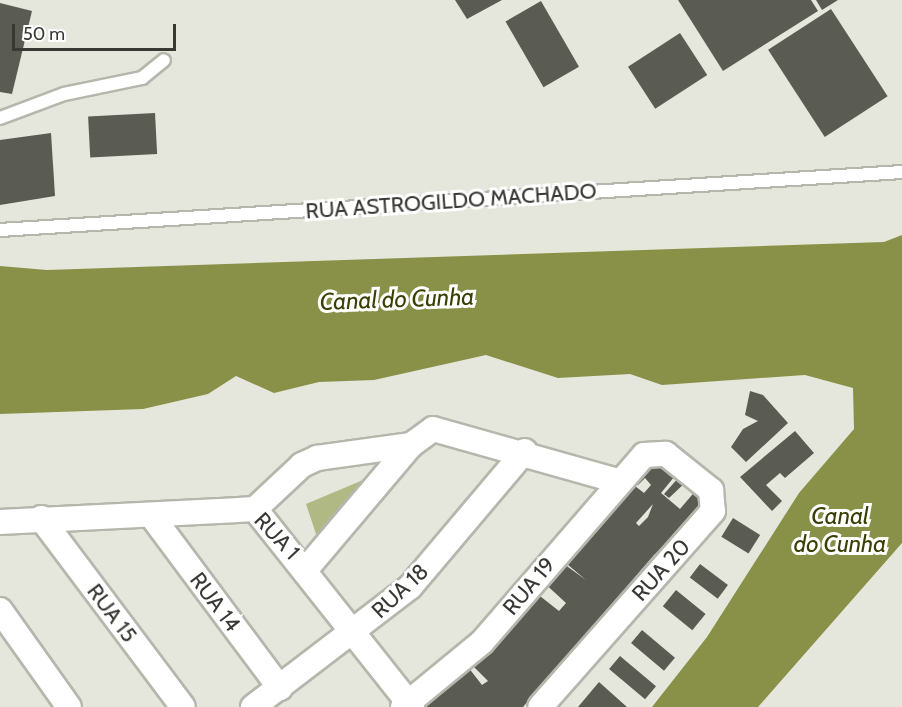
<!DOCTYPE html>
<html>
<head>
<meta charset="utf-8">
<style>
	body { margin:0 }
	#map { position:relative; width:902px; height:707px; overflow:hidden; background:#e5e7dd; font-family:Cabin,sans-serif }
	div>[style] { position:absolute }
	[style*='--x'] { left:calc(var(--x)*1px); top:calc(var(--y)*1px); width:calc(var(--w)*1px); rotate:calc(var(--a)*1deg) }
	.green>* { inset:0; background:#b0b884 }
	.water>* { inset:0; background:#889147 }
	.building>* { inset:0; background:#5a5c53; transform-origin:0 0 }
	.roads { filter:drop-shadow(2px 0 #b5b7ad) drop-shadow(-2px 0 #b5b7ad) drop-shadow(0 2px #b5b7ad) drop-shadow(0 -2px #b5b7ad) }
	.lane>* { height:12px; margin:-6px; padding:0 6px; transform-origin:6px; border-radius:6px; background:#fff }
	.street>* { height:24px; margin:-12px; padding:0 12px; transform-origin:12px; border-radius:12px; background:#fff }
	span { translate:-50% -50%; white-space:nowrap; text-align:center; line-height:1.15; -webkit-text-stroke:6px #fff; paint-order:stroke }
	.street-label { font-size:22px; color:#383834 }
	.water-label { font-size:24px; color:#3a3f03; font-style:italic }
	.scale { position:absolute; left:12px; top:24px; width:164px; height:27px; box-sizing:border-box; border:3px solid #383834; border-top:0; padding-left:8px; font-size:18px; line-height:21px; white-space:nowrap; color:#383834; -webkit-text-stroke:4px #fff; paint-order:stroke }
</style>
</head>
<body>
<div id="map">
	<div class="green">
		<div style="clip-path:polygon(375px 475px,317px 537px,306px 504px)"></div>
	</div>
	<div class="water">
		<div style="clip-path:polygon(902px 235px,902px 543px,758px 707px,652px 707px,707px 637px,799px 493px,854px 429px,853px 388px,805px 375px,662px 385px,630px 374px,558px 378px,486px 355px,374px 380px,319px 382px,274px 393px,236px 376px,208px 394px,143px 409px,0 414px,0 266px,47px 270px,884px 242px)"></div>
	</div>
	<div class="building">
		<div style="clip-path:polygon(455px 0,502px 0,467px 19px)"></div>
		<div style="clip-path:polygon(678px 0,811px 0,818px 11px,723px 71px)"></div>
		<div style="clip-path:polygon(816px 0,838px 0,822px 10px)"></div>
		<div style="left:541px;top:1px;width:76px;height:41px;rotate:60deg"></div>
		<div style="clip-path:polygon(0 3px,32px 11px,12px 94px,0 92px)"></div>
		<div style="left:831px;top:9px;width:104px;height:75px;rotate:57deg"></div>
		<div style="left:680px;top:33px;width:50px;height:62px;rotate:57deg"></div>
		<div style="left:155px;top:113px;width:41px;height:67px;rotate:87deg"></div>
		<div style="clip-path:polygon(51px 133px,55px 196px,0 205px,0 140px)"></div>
		<div style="clip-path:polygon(750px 391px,763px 395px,788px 423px,746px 462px,731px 447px,743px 429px,758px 421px,745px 415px)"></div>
		<div style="clip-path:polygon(795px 431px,814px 453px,785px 478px,780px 473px,766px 485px,782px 501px,772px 511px,740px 477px)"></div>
		<div style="clip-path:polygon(evenodd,645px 458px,679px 471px,661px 493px,680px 509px,697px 489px,705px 506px,654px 555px,523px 707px,427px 707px,424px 702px,468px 667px,482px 685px,488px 681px,470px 663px,531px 589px,559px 611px,566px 603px,541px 580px,557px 559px,586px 580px,561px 559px,626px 479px,644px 493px,651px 485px,645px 478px,638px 485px,627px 476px,645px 458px,653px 504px,648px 517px,639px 526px,636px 523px,653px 504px)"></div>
		<div style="clip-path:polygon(680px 476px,687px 481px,669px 498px,664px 494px)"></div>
		<div style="left:733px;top:518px;width:32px;height:22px;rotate:32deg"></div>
		<div style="left:700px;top:564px;width:35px;height:17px;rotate:37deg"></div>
		<div style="left:676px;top:590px;width:38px;height:21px;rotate:39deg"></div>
		<div style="left:642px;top:630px;width:43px;height:17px;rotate:40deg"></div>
		<div style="left:620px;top:656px;width:47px;height:17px;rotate:40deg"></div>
		<div style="clip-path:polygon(599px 682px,627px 707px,578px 707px)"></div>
	</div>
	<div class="roads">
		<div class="lane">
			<div style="--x:0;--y:118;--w:68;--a:-20.6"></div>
			<div style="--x:64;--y:94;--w:80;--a:-11.6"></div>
			<div style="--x:142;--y:78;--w:28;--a:-39"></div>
			<div style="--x:0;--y:230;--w:904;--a:-3.68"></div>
		</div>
		<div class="street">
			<div style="--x:255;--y:509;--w:64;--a:-43.1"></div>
			<div style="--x:302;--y:465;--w:17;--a:-25"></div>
			<div style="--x:317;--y:458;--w:95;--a:-7.9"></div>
			<div style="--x:151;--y:515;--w:216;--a:53.3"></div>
			<div style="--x:41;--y:518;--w:236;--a:53.1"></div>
			<div style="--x:0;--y:522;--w:255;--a:-2.9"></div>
			<div style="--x:255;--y:509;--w:253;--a:51.6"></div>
			<div style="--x:307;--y:568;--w:161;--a:-49.8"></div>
			<div style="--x:411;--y:445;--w:27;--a:-36"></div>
			<div style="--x:433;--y:429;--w:192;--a:15.7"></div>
			<div style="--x:0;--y:610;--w:119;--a:54.6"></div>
			<div style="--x:253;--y:707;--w:198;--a:-37.4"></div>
			<div style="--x:410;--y:587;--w:178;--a:-49.8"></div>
			<div style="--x:403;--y:707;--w:102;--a:-39.4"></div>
			<div style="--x:482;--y:642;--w:247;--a:-49.1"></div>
			<div style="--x:644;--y:455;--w:22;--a:-3"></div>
			<div style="--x:666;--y:454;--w:58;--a:38.7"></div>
			<div style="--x:711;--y:490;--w:21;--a:85"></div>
			<div style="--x:713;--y:511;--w:261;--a:131.4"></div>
		</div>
	</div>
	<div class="street-label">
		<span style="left:451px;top:201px;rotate:-4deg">RUA ASTROGILDO MACHADO</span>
		<span style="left:277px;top:536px;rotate:47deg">RUA 1</span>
		<span style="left:661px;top:570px;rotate:-48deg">RUA 20</span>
		<span style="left:529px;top:586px;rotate:-50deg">RUA 19</span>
		<span style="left:400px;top:591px;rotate:-43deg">RUA 18</span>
		<span style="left:215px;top:602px;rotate:53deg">RUA 14</span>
		<span style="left:112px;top:613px;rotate:53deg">RUA 15</span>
	</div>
	<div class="water-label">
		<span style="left:397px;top:299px;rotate:-2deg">Canal do Cunha</span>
		<span style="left:840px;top:530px">Canal<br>do Cunha</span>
	</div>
	<div class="scale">50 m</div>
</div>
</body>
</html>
